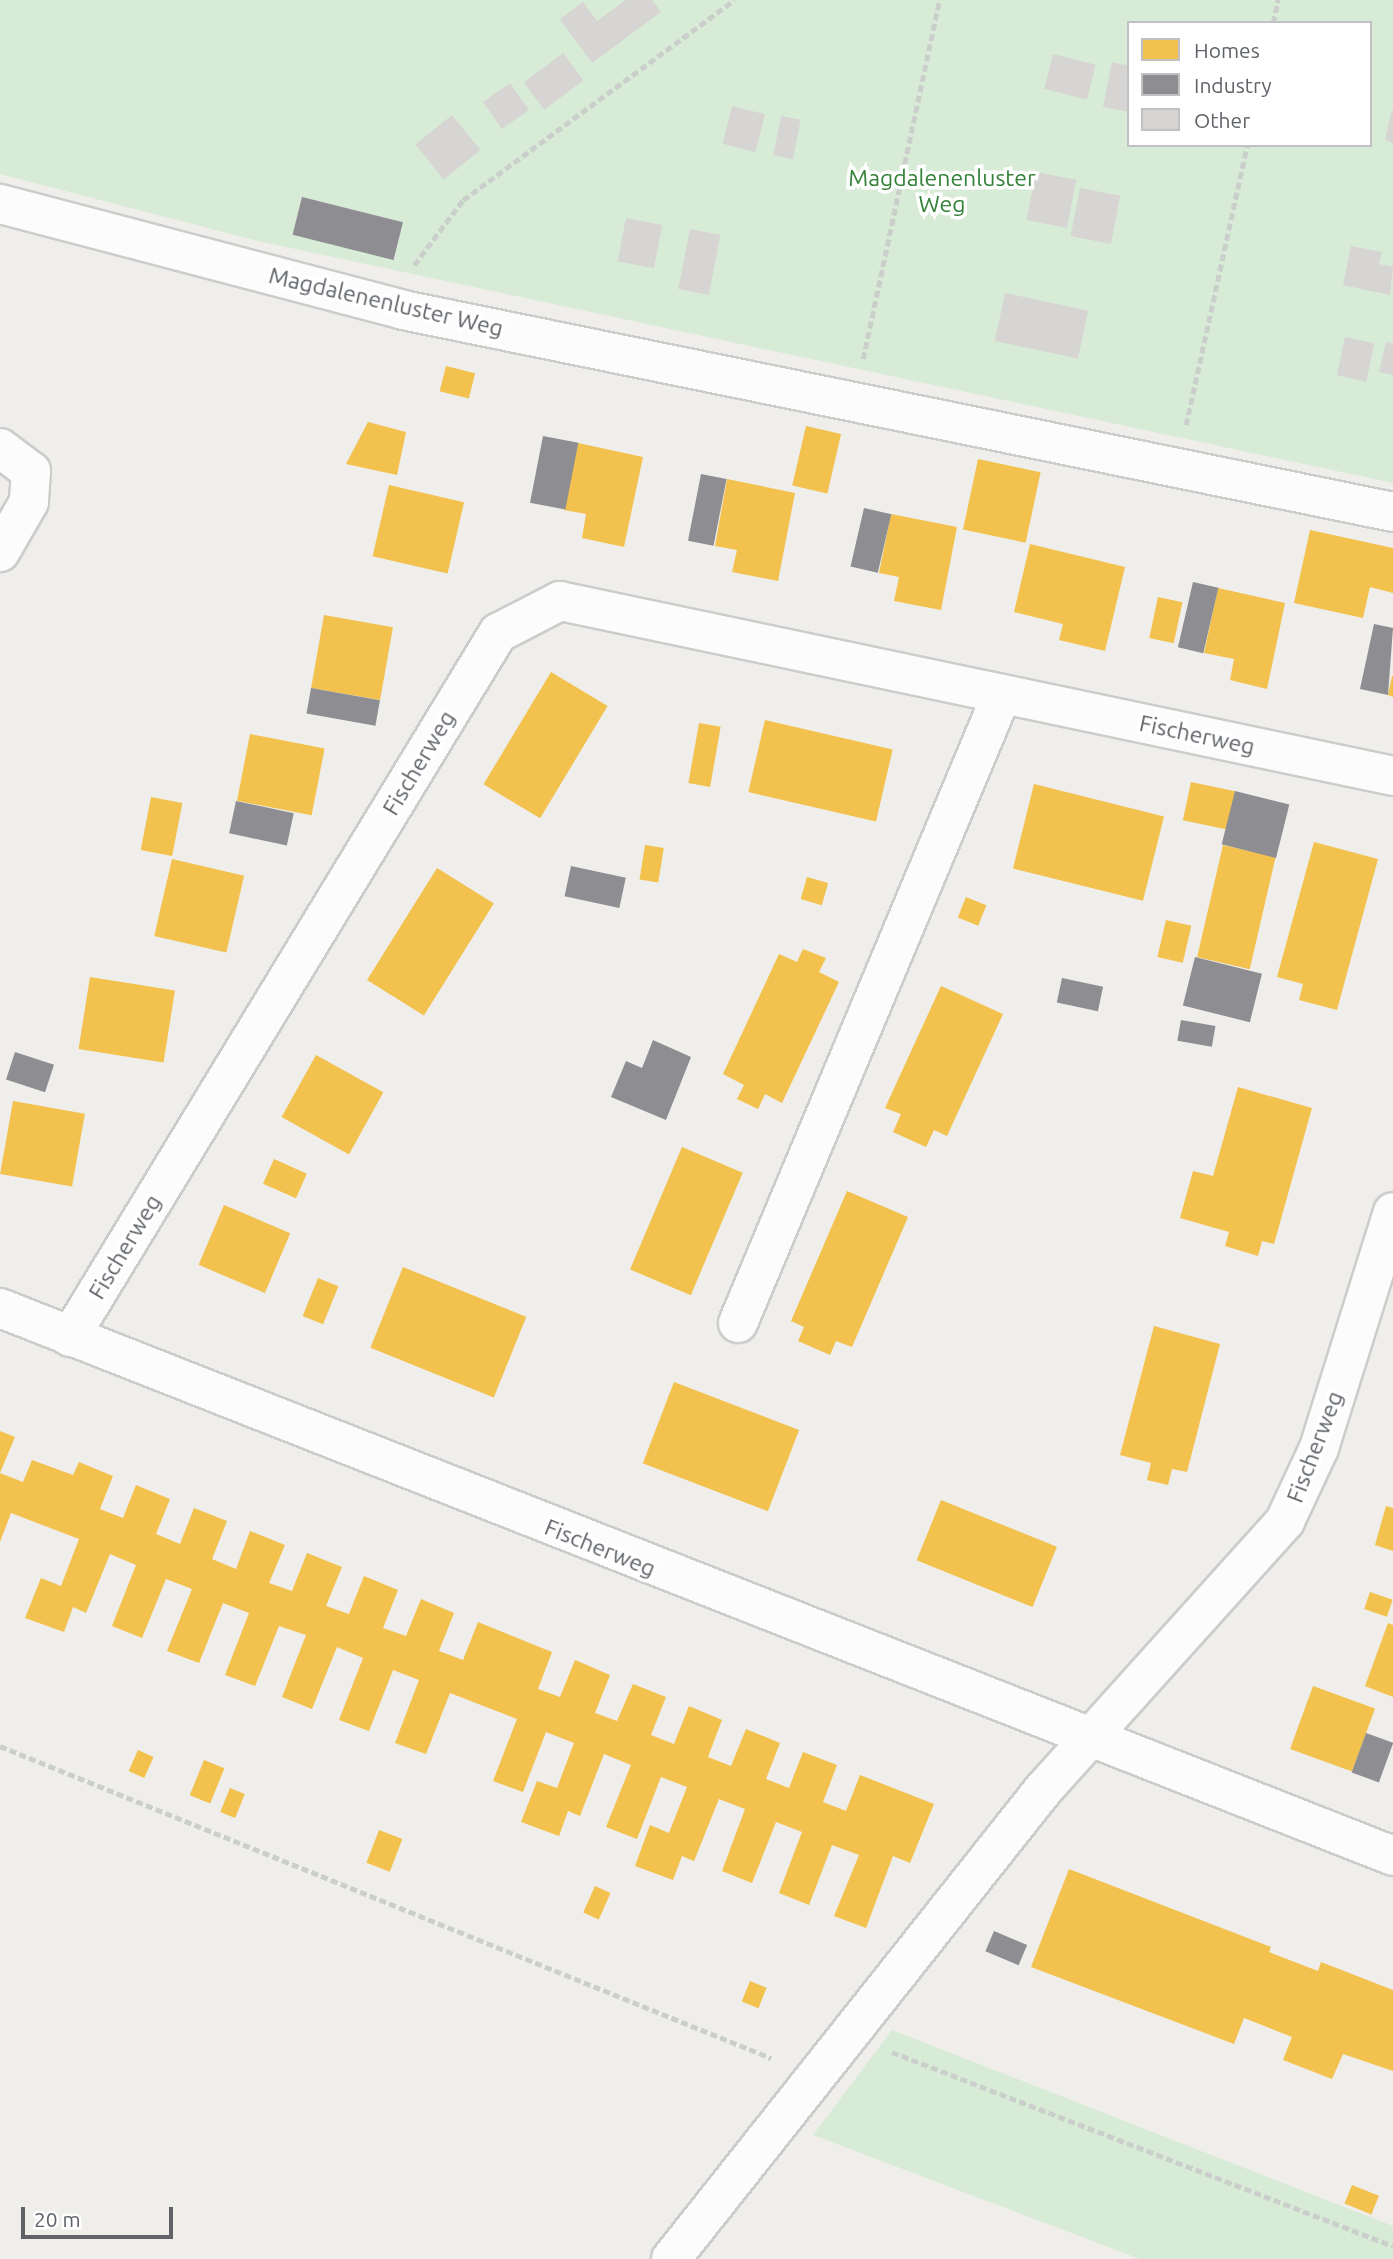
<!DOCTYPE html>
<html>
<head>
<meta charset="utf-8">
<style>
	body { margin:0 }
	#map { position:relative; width:1393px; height:2259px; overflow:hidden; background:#efeeea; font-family:Ubuntu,sans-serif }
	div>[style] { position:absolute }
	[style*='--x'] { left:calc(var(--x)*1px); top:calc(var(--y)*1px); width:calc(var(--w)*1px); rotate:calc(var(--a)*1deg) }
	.green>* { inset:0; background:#d8ebd6 }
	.homes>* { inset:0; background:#f2c14e; transform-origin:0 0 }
	.industry>* { inset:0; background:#8d8d92; transform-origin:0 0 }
	.building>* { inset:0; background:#d6d5d3; transform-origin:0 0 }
	.path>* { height:4.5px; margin-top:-2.25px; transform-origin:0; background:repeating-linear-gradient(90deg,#cacfcc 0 7px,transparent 0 10.5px) }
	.roads { filter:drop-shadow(2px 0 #cbcccc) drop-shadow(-2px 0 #cbcccc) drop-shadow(0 2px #cbcccc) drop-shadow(0 -2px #cbcccc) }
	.minor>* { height:38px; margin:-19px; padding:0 19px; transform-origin:19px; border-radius:19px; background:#fdfcfc }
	span { translate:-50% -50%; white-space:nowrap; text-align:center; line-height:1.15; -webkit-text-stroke:7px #fff; paint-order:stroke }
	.park-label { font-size:23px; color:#348238 }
	.street-label { font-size:23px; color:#5f6368 }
	.legend { position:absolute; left:1127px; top:21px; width:245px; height:126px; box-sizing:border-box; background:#fff; border:2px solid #bfc1c3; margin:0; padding:9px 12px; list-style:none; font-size:21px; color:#5f6368 }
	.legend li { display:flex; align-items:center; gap:14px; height:35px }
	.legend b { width:35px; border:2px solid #bfc1c3 }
	.scale { position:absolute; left:21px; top:2207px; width:152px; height:32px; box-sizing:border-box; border:4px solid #5f6368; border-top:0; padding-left:9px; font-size:21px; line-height:24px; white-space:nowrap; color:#5f6368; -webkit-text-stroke:5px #fff; paint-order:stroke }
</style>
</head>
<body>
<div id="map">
	<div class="green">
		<div style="clip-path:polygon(evenodd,0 0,1393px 0,1393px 483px,258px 241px,0 174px,0 0,1129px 23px,1370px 23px,1370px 145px,1129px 145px,1129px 23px)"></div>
		<div style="clip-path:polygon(892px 2030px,1393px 2226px,1393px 2259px,1140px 2259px,813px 2135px)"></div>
	</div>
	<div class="homes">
		<div style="left:446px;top:366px;width:30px;height:26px;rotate:14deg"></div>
		<div style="clip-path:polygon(368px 422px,406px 432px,397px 475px,346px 464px)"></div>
		<div style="left:806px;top:426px;width:36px;height:61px;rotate:13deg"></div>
		<div style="clip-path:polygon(578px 443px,643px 457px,624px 547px,582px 538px,586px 514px,564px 510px)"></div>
		<div style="left:978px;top:459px;width:64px;height:72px;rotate:12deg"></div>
		<div style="clip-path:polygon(727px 479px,795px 493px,778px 581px,732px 572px,737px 550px,715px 546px)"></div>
		<div style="left:389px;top:485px;width:77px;height:73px;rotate:13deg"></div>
		<div style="clip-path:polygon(891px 514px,957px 527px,941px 610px,894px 601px,899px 577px,879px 573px)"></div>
		<div style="clip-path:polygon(1310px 530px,1393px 548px,1393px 593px,1370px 587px,1363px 618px,1294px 603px)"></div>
		<div style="clip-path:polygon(1030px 544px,1125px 567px,1105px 651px,1059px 640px,1063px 624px,1014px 612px)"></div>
		<div style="clip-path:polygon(1218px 588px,1285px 603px,1267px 689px,1230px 680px,1234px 659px,1204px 653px)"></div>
		<div style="left:1158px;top:597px;width:25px;height:42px;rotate:12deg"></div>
		<div style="left:324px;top:615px;width:70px;height:74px;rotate:10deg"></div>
		<div style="left:551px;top:672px;width:66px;height:131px;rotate:31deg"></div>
		<div style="clip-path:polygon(1392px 676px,1393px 676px,1393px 697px,1388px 695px)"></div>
		<div style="left:765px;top:720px;width:131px;height:74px;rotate:13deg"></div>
		<div style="left:699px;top:723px;width:22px;height:61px;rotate:10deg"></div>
		<div style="left:250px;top:734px;width:76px;height:68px;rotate:11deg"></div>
		<div style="left:1191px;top:782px;width:45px;height:39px;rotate:12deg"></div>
		<div style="left:1034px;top:784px;width:134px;height:87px;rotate:14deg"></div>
		<div style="left:151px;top:797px;width:32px;height:54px;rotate:11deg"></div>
		<div style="clip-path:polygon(1314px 842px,1378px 859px,1337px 1010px,1299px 1000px,1303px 984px,1277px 977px)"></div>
		<div style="left:645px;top:845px;width:19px;height:35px;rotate:9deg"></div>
		<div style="left:1223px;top:845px;width:54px;height:115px;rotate:13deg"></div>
		<div style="left:172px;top:859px;width:74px;height:79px;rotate:13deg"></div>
		<div style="left:437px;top:868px;width:67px;height:132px;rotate:32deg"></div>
		<div style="left:807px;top:877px;width:22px;height:23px;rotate:16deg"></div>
		<div style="left:966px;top:897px;width:22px;height:22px;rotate:22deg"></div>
		<div style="left:1166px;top:920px;width:26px;height:38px;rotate:13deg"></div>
		<div style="clip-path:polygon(803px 949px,826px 958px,819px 972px,839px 982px,782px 1103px,765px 1094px,758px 1109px,737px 1099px,744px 1085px,723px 1074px,779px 954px,797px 962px)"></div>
		<div style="left:90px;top:977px;width:86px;height:73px;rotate:9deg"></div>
		<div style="clip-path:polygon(941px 986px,1003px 1014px,947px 1136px,934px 1130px,926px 1147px,893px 1132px,901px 1114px,885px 1108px)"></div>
		<div style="left:316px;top:1055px;width:77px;height:71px;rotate:29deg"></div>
		<div style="clip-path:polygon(1238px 1087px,1312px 1108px,1274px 1244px,1262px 1241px,1258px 1256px,1225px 1246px,1229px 1232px,1180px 1218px,1193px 1171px,1213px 1176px)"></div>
		<div style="left:13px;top:1101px;width:73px;height:74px;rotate:10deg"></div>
		<div style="left:682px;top:1147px;width:66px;height:133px;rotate:23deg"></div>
		<div style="left:274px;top:1159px;width:36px;height:27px;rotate:24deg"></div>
		<div style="clip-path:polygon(847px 1191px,908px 1217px,852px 1347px,836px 1341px,830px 1355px,798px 1341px,804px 1327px,791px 1321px)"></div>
		<div style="left:224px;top:1205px;width:72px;height:65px;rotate:23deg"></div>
		<div style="left:403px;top:1267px;width:133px;height:87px;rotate:22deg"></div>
		<div style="left:318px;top:1278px;width:22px;height:41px;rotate:22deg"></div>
		<div style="clip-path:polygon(1154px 1326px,1220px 1344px,1187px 1472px,1172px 1469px,1168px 1485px,1147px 1480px,1151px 1463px,1120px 1455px)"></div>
		<div style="left:674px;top:1382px;width:134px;height:87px;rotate:21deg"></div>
		<div style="clip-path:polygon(0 1431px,15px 1437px,0 1473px,23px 1482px,32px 1460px,73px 1475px,79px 1462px,113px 1476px,100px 1509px,123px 1518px,136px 1485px,170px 1499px,156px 1534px,180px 1544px,194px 1508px,227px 1521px,212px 1559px,236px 1569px,250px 1531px,285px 1545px,269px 1583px,292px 1591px,307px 1553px,342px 1567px,326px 1606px,349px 1614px,364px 1576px,398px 1590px,383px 1628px,406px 1636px,421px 1599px,454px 1613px,439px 1651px,463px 1660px,478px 1622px,552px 1652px,538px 1689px,560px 1697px,575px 1660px,610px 1675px,595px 1713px,617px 1721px,633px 1684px,666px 1697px,651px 1735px,674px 1744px,689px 1706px,722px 1720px,708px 1757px,731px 1766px,746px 1729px,780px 1743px,766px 1779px,789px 1788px,803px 1752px,837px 1765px,823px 1802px,846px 1811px,860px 1775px,934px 1804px,910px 1863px,893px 1856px,866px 1928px,834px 1916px,859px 1855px,832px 1845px,809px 1905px,779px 1893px,802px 1832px,776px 1822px,752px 1883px,722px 1871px,745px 1809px,719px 1799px,694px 1861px,682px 1856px,673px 1880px,635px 1866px,650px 1825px,669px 1833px,687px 1787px,661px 1777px,637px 1839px,606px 1827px,631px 1765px,604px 1754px,580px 1816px,568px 1811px,559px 1836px,521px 1822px,537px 1781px,557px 1788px,574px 1743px,546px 1732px,523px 1792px,493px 1781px,517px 1719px,450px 1693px,426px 1754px,395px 1743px,419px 1680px,393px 1670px,369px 1731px,339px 1720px,363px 1658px,337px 1647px,312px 1709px,282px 1697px,306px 1635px,279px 1626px,255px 1686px,225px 1675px,249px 1613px,223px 1603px,199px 1663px,167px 1651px,192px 1589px,166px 1579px,142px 1638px,112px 1626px,136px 1565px,110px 1554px,86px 1613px,73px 1607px,64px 1632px,25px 1618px,41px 1578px,61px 1586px,79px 1539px,11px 1513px,0 1542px)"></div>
		<div style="left:941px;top:1500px;width:125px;height:65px;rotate:22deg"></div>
		<div style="clip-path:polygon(1386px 1506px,1393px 1508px,1393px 1551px,1375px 1545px)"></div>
		<div style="left:1370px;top:1592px;width:24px;height:18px;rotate:19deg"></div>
		<div style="clip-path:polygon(1388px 1623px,1393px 1625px,1393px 1697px,1365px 1686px)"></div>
		<div style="left:1313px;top:1686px;width:66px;height:67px;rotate:20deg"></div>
		<div style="left:138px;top:1750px;width:17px;height:23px;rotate:24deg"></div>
		<div style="left:204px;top:1760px;width:22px;height:38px;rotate:22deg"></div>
		<div style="left:230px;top:1788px;width:16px;height:26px;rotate:22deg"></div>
		<div style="left:379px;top:1830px;width:25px;height:35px;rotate:21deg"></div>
		<div style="clip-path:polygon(1069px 1869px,1271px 1947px,1269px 1952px,1318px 1971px,1321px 1962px,1393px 1990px,1393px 2071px,1343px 2054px,1332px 2079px,1283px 2060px,1292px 2037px,1244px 2018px,1234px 2044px,1031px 1967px)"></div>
		<div style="left:595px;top:1886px;width:17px;height:29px;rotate:24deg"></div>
		<div style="left:750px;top:1981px;width:18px;height:22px;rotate:22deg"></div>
		<div style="left:1352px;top:2185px;width:29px;height:20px;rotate:22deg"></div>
	</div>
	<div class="industry">
		<div style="left:302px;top:197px;width:104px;height:39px;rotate:14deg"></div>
		<div style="left:543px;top:436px;width:36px;height:68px;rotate:11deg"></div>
		<div style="left:701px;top:474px;width:26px;height:68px;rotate:11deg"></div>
		<div style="left:864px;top:508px;width:28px;height:60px;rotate:13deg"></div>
		<div style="left:1193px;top:582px;width:26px;height:67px;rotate:13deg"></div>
		<div style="clip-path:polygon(1374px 624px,1393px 628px,1388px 695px,1360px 689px)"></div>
		<div style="left:311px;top:688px;width:70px;height:26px;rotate:10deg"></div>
		<div style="left:1235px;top:791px;width:56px;height:55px;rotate:14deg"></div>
		<div style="left:236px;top:801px;width:59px;height:33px;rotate:12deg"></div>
		<div style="left:571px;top:866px;width:56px;height:31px;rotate:12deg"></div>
		<div style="left:1195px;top:957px;width:69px;height:50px;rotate:14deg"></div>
		<div style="left:1062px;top:978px;width:42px;height:25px;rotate:12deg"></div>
		<div style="left:1181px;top:1020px;width:35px;height:21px;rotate:10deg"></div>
		<div style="clip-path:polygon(653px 1040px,691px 1057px,666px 1120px,611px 1097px,626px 1061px,642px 1068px)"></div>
		<div style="left:15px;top:1052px;width:41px;height:29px;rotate:18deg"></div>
		<div style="left:1366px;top:1733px;width:29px;height:42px;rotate:20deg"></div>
		<div style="left:994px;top:1931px;width:36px;height:22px;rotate:23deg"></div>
	</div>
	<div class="building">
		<div style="clip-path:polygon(626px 0,652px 0,661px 12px,592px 63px,560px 19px,583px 2px,597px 21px)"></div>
		<div style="left:563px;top:53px;width:34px;height:49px;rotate:53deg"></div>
		<div style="left:1053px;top:54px;width:44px;height:36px;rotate:14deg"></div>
		<div style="clip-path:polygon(1112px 62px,1129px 66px,1129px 112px,1103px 107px)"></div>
		<div style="left:510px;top:83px;width:33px;height:33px;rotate:55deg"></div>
		<div style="left:732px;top:106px;width:34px;height:39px;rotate:14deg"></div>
		<div style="clip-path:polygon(1392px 110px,1393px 110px,1393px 143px,1385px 140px)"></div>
		<div style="left:452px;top:115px;width:45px;height:47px;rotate:51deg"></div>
		<div style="left:781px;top:116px;width:20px;height:40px;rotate:11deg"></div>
		<div style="left:1036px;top:172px;width:41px;height:49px;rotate:11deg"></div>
		<div style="left:1080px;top:188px;width:41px;height:49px;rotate:11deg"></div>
		<div style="left:626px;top:218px;width:37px;height:44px;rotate:11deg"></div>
		<div style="left:690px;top:229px;width:31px;height:61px;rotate:11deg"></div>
		<div style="clip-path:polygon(1351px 246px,1382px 252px,1379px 264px,1393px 267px,1390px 295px,1343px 285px)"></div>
		<div style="left:1005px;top:293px;width:85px;height:49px;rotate:12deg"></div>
		<div style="left:1345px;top:337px;width:30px;height:39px;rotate:12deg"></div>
		<div style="clip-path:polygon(1386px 342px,1393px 343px,1393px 375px,1379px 372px)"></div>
	</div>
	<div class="path">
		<div style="--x:1273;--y:23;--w:24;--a:-78"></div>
		<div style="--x:414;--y:265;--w:81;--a:-53"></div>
		<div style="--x:463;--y:200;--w:337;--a:-36.4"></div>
		<div style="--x:863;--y:359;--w:367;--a:-78"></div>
		<div style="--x:1186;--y:425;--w:287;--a:-77.7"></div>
		<div style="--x:0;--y:1746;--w:832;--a:22.03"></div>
		<div style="--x:892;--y:2052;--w:537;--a:21.17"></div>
	</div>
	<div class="roads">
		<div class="minor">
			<div style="--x:0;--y:204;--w:417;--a:14.7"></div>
			<div style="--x:403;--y:310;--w:1010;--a:11.53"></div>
			<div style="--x:0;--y:448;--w:39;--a:37"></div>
			<div style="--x:31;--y:471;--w:31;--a:94"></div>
			<div style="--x:29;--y:502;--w:58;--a:120.1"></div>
			<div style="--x:0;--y:1308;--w:1497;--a:21.47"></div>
			<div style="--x:738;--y:1323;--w:682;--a:-67.23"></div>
			<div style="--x:70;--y:1337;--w:824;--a:-58.7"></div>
			<div style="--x:498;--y:633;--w:70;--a:-27.3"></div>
			<div style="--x:560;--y:601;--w:851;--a:11.86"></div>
			<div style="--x:671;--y:2259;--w:599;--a:-51.58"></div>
			<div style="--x:1043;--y:1790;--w:362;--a:-48"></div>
			<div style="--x:1285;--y:1521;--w:81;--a:-65"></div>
			<div style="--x:1319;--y:1448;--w:247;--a:-72.6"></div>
		</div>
	</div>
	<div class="park-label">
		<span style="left:942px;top:191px">Magdalenenluster<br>Weg</span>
	</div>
	<div class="street-label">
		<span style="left:386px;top:302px;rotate:13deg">Magdalenenluster Weg</span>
		<span style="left:1197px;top:735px;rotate:12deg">Fischerweg</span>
		<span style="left:419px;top:763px;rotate:-59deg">Fischerweg</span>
		<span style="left:125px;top:1247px;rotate:-59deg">Fischerweg</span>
		<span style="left:1315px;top:1447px;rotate:-69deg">Fischerweg</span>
		<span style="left:600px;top:1548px;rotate:22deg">Fischerweg</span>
	</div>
	<ul class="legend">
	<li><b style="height:19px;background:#f2c14e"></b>Homes</li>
	<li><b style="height:19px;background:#8d8d92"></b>Industry</li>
	<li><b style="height:19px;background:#d6d5d3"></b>Other</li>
	</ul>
	<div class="scale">20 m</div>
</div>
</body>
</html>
